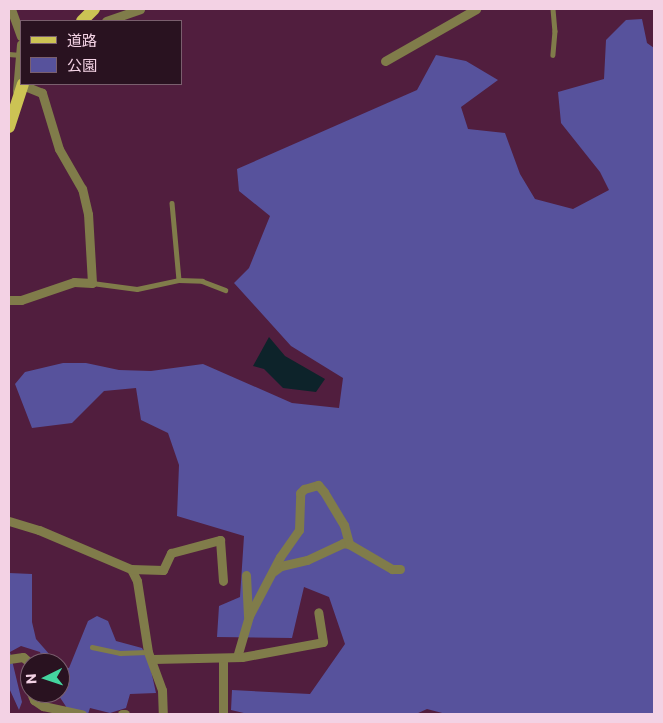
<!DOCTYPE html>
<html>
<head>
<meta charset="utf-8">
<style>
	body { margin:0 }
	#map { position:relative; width:663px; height:723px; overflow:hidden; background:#511e3e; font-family:Commissioner,"Noto Sans JP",sans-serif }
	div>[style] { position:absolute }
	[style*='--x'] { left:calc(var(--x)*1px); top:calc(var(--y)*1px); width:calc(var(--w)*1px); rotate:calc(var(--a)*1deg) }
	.green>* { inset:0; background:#57529c }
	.water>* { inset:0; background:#0d232a }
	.lane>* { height:4.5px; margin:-2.25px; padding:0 2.25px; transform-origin:2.25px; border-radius:2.25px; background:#807c4a }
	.street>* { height:9px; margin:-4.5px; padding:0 4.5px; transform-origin:4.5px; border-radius:4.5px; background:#807c4a }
	.primary>* { height:12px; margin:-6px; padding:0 6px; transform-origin:6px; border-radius:6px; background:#ccc354 }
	span { translate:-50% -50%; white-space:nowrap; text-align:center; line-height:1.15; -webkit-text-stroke:5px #291220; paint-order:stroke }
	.frame { position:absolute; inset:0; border:10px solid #f3d2e4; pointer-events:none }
	.legend { position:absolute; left:20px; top:20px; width:162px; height:65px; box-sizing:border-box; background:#291220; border:1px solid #7a5f6e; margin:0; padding:6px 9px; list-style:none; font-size:15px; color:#f3d2e4 }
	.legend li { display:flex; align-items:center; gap:10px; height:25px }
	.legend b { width:25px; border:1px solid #7a5f6e }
	.north { position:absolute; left:20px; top:653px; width:50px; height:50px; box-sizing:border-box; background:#291220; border:1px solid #7a5f6e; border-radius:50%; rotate:266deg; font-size:14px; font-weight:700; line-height:20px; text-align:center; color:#f3d2e4 }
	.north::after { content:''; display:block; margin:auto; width:18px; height:22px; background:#44d49f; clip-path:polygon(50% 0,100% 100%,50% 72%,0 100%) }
</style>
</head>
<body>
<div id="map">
	<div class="green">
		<div style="clip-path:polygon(642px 19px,647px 43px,654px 48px,654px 714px,446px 714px,427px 709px,416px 714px,248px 714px,231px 710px,232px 690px,310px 694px,345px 644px,329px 597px,304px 587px,292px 638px,217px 637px,219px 606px,240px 597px,244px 536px,177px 516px,179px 465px,168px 433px,141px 420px,136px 388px,104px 391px,72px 423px,32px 428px,15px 384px,25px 372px,63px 363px,86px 363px,119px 370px,151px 371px,203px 364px,292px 403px,339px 408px,343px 378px,291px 346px,234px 283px,249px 268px,270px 216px,239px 191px,237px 169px,417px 90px,436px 55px,466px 61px,498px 80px,461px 107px,468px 129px,505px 133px,520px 174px,535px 199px,573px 209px,609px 190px,600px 172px,561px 123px,558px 92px,604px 79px,606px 40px,626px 20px)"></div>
		<div style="clip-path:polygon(9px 573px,32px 574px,32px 622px,36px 639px,57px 663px,44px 663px,40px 652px,21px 646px,10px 652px,22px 702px,19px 710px,9px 688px)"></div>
		<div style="clip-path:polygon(97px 616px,108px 621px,116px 641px,142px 648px,149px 661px,156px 693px,130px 694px,126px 708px,110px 713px,90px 708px,88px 714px,71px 714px,57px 693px,60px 693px,60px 667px,69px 668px,88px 621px)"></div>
	</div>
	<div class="water">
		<div style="clip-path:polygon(269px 337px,285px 356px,325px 379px,316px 392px,283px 388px,264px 369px,253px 366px)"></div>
	</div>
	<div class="lane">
		<div style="--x:553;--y:9;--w:22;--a:85"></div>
		<div style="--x:555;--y:31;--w:24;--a:95"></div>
		<div style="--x:9;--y:54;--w:11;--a:5"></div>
		<div style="--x:172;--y:203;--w:77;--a:84.8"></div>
		<div style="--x:92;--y:283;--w:45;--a:7.6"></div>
		<div style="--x:137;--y:289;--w:43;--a:-12.1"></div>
		<div style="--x:179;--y:280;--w:23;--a:2"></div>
		<div style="--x:202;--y:281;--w:25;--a:21"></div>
		<div style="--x:92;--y:647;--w:29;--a:12"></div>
		<div style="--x:120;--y:653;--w:27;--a:-2"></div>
	</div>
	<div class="street">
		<div style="--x:11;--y:9;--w:29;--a:70"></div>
		<div style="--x:106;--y:21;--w:36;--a:-19"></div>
		<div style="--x:385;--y:61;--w:105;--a:-29.7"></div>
		<div style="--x:17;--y:91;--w:47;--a:-85.1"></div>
		<div style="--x:9;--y:300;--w:12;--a:0"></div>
		<div style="--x:21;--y:300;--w:56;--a:-18.8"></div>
		<div style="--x:74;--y:282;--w:18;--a:3"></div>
		<div style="--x:92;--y:283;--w:69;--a:-93.3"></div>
		<div style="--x:88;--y:214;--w:26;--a:-103"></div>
		<div style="--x:82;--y:189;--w:46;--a:-119.9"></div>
		<div style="--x:59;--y:149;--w:59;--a:-106.9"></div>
		<div style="--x:42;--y:93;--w:22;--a:-158"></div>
		<div style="--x:9;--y:521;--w:31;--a:17"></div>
		<div style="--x:39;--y:530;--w:100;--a:23"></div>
		<div style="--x:131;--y:569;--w:13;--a:63"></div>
		<div style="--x:137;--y:581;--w:72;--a:81.2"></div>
		<div style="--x:148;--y:652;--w:40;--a:69.8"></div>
		<div style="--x:162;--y:690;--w:24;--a:88"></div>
		<div style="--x:131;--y:569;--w:32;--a:2"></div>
		<div style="--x:163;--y:570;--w:19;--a:-65"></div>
		<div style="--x:171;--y:553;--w:51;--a:-14.9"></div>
		<div style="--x:220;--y:540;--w:41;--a:85.8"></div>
		<div style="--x:274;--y:571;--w:9;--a:-36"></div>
		<div style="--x:281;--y:566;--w:27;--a:-13"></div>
		<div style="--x:307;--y:560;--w:40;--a:-25"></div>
		<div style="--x:343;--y:543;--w:6;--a:9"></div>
		<div style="--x:246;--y:575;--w:41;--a:87.2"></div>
		<div style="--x:237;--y:657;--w:43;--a:-73.7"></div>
		<div style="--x:249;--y:616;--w:67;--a:-62.3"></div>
		<div style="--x:280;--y:557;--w:33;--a:-55"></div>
		<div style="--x:299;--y:530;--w:37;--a:-88"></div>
		<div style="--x:300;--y:493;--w:6;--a:-45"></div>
		<div style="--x:304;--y:489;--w:15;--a:-16"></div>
		<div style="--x:318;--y:485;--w:9;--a:49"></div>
		<div style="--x:324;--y:492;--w:39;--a:59"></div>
		<div style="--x:344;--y:525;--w:20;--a:75"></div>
		<div style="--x:349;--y:544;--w:50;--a:30.2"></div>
		<div style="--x:392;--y:569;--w:8;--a:0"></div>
		<div style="--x:223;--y:658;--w:56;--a:90"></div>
		<div style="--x:9;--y:659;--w:14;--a:-8"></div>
		<div style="--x:23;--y:657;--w:9;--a:41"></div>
		<div style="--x:153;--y:659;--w:89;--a:-1.3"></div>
		<div style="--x:242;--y:657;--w:82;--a:-10.5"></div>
		<div style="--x:323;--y:642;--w:30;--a:-99"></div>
		<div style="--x:31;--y:693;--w:8;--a:67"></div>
		<div style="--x:34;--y:700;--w:11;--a:34"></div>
		<div style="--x:43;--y:706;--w:40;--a:12"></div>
		<div style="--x:122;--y:714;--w:3;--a:0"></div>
	</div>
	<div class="primary">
		<div style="--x:82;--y:21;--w:17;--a:-45"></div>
		<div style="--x:9;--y:127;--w:45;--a:-72"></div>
	</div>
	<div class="frame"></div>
	<ul class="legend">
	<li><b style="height:6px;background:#ccc354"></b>道路</li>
	<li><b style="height:14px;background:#57529c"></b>公園</li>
	</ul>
	<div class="north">N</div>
</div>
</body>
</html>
